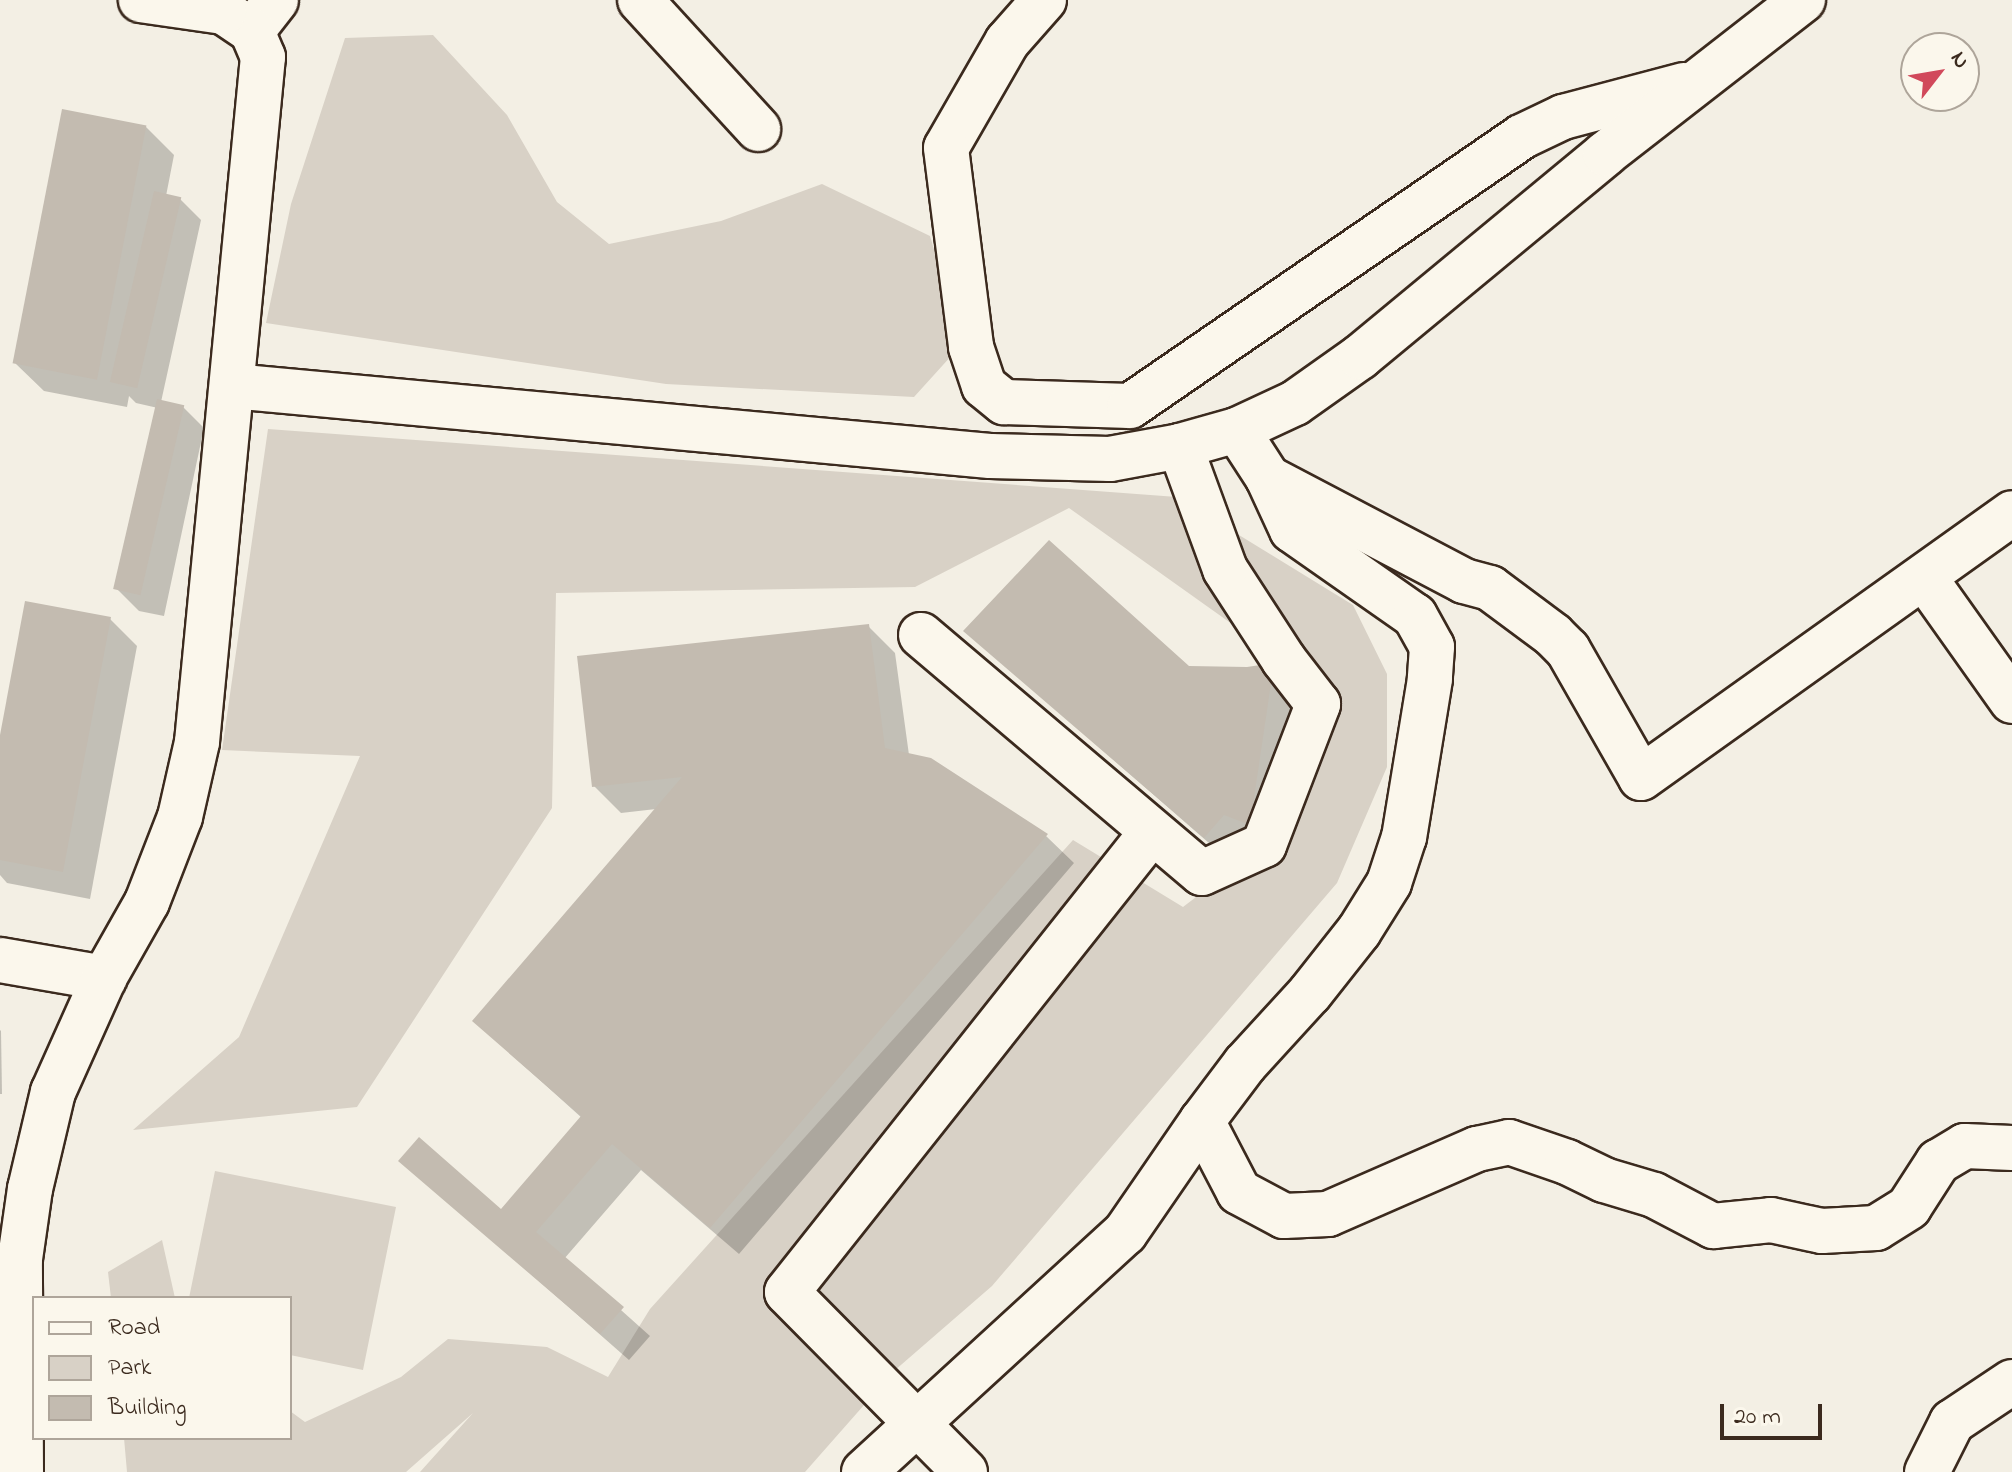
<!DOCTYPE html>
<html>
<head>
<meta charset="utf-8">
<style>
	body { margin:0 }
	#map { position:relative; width:2012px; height:1472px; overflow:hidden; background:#f3efe4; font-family:"Indie Flower",sans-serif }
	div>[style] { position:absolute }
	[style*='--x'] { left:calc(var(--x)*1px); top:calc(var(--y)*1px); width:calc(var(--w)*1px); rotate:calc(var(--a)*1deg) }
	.green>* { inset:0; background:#d8d1c6 }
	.shadow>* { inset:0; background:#0003 }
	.building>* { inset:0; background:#c3bbb0; transform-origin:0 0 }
	.roads { filter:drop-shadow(2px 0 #3b2a1e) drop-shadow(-2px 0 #3b2a1e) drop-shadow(0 2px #3b2a1e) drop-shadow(0 -2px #3b2a1e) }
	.minor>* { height:44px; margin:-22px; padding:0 22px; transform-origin:22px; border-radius:22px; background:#fbf7ec }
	span { translate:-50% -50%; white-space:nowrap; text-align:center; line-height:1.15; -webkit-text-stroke:7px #fbf7ec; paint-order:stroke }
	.legend { position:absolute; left:32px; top:1296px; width:260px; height:144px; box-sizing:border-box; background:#fbf7ec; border:2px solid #aea59a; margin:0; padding:10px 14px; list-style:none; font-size:24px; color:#3b2a1e }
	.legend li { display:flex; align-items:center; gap:16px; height:40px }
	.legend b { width:40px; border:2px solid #aea59a }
	.north { position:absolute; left:1900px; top:32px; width:80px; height:80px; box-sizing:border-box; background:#fbf7ec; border:2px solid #aea59a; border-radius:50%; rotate:59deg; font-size:22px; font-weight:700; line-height:32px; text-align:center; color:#3b2a1e }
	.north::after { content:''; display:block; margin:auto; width:28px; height:36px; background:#d1495b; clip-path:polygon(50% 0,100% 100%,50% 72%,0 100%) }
	.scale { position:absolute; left:1720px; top:1404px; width:102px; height:36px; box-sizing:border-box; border:4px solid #3b2a1e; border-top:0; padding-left:10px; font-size:24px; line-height:28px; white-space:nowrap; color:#3b2a1e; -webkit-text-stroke:6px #fbf7ec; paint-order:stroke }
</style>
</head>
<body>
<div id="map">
	<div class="green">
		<div style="clip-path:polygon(433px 35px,507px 115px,557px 202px,609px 244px,721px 221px,822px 184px,930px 236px,962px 344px,914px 397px,666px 384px,266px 323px,291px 204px,345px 38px)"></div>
		<div style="clip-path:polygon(268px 429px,1177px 497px,1353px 605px,1387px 674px,1387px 767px,1337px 883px,992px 1286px,894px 1371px,805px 1472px,420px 1472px,473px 1413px,406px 1472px,127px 1472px,124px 1438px,290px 1438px,290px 1411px,305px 1422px,401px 1377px,448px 1339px,547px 1347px,608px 1377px,650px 1309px,1073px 840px,1183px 907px,1251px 855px,1315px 683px,1069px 508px,915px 587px,556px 593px,552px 808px,357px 1107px,133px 1130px,239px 1037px,360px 756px,222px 750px)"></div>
		<div style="clip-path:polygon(215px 1171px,396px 1207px,363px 1370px,290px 1355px,290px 1298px,189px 1298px)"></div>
		<div style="clip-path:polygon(162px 1240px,175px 1298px,111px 1298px,108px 1272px)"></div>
	</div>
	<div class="shadow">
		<div style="clip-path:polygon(146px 127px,174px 155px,166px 196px,180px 199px,201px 220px,161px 402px,183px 407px,204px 428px,164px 616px,139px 611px,118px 590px,158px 408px,136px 403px,129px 396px,127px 407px,44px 391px,16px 364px)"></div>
		<div style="clip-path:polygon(110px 619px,137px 646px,90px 899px,7px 883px,0 875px,0 746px)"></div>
		<div style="clip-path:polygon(868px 626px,895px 653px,909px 755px,1046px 836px,1074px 863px,739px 1254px,641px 1170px,564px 1259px,650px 1336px,629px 1360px,401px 1160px,502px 1212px,582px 1118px,474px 1021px,656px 809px,621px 813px,594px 786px)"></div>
		<div style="clip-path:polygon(966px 631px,1188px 668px,1248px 669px,1301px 692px,1277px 851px,1233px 864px)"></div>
		<div style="clip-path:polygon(0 1030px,1px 1031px,2px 1094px,0 1094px)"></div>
	</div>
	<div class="building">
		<div style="left:62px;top:109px;width:86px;height:259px;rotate:11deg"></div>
		<div style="left:154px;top:191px;width:28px;height:196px;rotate:13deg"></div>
		<div style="left:157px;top:399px;width:28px;height:195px;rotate:13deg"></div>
		<div style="clip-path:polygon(1049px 540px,1189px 666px,1247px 667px,1274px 663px,1250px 825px,1224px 815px,1204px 838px,963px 631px)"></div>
		<div style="clip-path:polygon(25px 601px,111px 617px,63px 872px,0 860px,0 735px)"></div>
		<div style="clip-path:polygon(869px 624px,885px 748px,931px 758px,1048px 834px,710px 1228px,612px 1144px,536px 1232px,624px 1307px,600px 1334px,398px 1161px,419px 1137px,501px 1209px,581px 1116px,472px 1021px,682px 777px,592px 787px,577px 656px)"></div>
	</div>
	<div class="roads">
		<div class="minor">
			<div style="--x:640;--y:0;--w:175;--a:47.5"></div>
			<div style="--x:1044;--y:0;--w:56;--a:131.4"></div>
			<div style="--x:1007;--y:42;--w:122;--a:119.9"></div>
			<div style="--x:946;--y:148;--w:201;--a:82.8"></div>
			<div style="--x:971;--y:347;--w:41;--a:71.6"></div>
			<div style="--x:984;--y:386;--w:26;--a:39"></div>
			<div style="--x:1004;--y:402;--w:126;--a:1.8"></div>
			<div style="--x:1130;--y:406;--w:475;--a:-34.5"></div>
			<div style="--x:1521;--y:137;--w:47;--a:-25.5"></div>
			<div style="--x:1563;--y:117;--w:125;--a:-14.8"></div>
			<div style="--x:252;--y:31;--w:39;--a:-52"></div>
			<div style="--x:232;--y:386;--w:761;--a:5.28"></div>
			<div style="--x:990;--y:456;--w:120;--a:1.4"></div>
			<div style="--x:1110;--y:459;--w:71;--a:-10.5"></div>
			<div style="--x:1180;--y:446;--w:59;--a:-15.7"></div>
			<div style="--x:1237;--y:430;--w:64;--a:-25"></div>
			<div style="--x:1295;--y:403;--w:80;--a:-35.3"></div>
			<div style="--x:1360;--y:357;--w:318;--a:-39.6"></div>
			<div style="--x:1605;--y:154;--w:251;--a:-37.9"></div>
			<div style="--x:1237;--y:430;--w:57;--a:57.1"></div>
			<div style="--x:1268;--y:478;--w:57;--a:65.2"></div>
			<div style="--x:1292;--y:530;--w:150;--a:35"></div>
			<div style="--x:1415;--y:616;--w:35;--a:61"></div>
			<div style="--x:1432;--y:647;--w:32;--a:94"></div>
			<div style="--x:1430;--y:679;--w:160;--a:99.3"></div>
			<div style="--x:1404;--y:837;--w:48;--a:108.1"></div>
			<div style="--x:1389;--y:883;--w:57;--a:122"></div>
			<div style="--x:1359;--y:931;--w:79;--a:128.3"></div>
			<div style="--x:1310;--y:993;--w:96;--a:132.5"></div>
			<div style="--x:1245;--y:1064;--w:71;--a:127"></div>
			<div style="--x:1202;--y:1121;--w:80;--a:62.5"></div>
			<div style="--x:1239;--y:1192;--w:51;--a:28.1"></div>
			<div style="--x:1284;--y:1216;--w:44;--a:-2.6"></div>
			<div style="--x:1328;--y:1214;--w:163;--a:-23.6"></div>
			<div style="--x:1477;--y:1149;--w:33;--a:-12"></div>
			<div style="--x:1509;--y:1142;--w:61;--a:19"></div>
			<div style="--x:1567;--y:1162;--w:41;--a:25.9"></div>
			<div style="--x:1604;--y:1180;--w:52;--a:16.7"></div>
			<div style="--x:1654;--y:1195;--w:67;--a:27.7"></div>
			<div style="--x:1713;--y:1226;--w:58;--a:-5.9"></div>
			<div style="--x:1771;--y:1220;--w:52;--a:12.2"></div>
			<div style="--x:1822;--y:1231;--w:54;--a:-3.2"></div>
			<div style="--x:1876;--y:1228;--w:39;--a:-32"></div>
			<div style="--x:1909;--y:1207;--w:54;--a:-57.2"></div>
			<div style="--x:1938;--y:1162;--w:31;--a:-31"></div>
			<div style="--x:1965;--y:1146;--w:47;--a:2.4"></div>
			<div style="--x:1268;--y:478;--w:221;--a:27.7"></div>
			<div style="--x:1464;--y:581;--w:27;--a:15"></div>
			<div style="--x:1490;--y:588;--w:79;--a:36.7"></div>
			<div style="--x:1553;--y:635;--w:21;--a:45"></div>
			<div style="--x:1568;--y:650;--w:147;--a:60.3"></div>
			<div style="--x:1641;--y:778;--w:456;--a:-35.5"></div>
			<div style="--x:1924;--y:577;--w:152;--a:54.6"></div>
			<div style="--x:921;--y:635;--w:368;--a:40.3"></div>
			<div style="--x:1202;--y:873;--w:68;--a:-24.3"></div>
			<div style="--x:1264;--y:845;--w:151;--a:-69"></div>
			<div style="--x:1318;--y:704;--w:56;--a:-127.7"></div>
			<div style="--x:1284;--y:660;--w:108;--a:-123"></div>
			<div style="--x:1225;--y:569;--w:131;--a:-110.1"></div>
			<div style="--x:0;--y:960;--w:106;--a:9.8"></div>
			<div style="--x:21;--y:1472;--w:213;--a:-90.3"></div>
			<div style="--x:20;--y:1259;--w:71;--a:-81.9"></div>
			<div style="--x:30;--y:1189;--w:100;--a:-76.7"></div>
			<div style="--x:53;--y:1092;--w:125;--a:-65.9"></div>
			<div style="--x:104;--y:978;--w:87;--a:-60.5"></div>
			<div style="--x:147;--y:902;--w:91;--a:-68.8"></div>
			<div style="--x:180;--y:817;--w:77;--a:-77.2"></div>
			<div style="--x:197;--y:742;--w:688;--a:-84.5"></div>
			<div style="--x:263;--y:57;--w:28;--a:-113"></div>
			<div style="--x:252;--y:31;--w:34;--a:-146"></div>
			<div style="--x:224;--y:12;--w:84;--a:-171.8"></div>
			<div style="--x:864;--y:1472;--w:354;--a:-42.5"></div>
			<div style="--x:1125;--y:1233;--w:136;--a:-55.5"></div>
			<div style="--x:965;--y:1472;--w:253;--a:-134.7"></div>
			<div style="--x:787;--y:1292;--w:587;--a:-51.57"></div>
			<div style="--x:1927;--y:1472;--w:56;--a:-63.4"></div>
			<div style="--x:1952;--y:1422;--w:72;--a:-33.7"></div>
		</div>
	</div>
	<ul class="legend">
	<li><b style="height:10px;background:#fbf7ec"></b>Road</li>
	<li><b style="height:22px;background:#d8d1c6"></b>Park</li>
	<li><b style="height:22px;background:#c3bbb0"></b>Building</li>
	</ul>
	<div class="north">N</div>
	<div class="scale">20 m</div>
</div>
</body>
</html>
